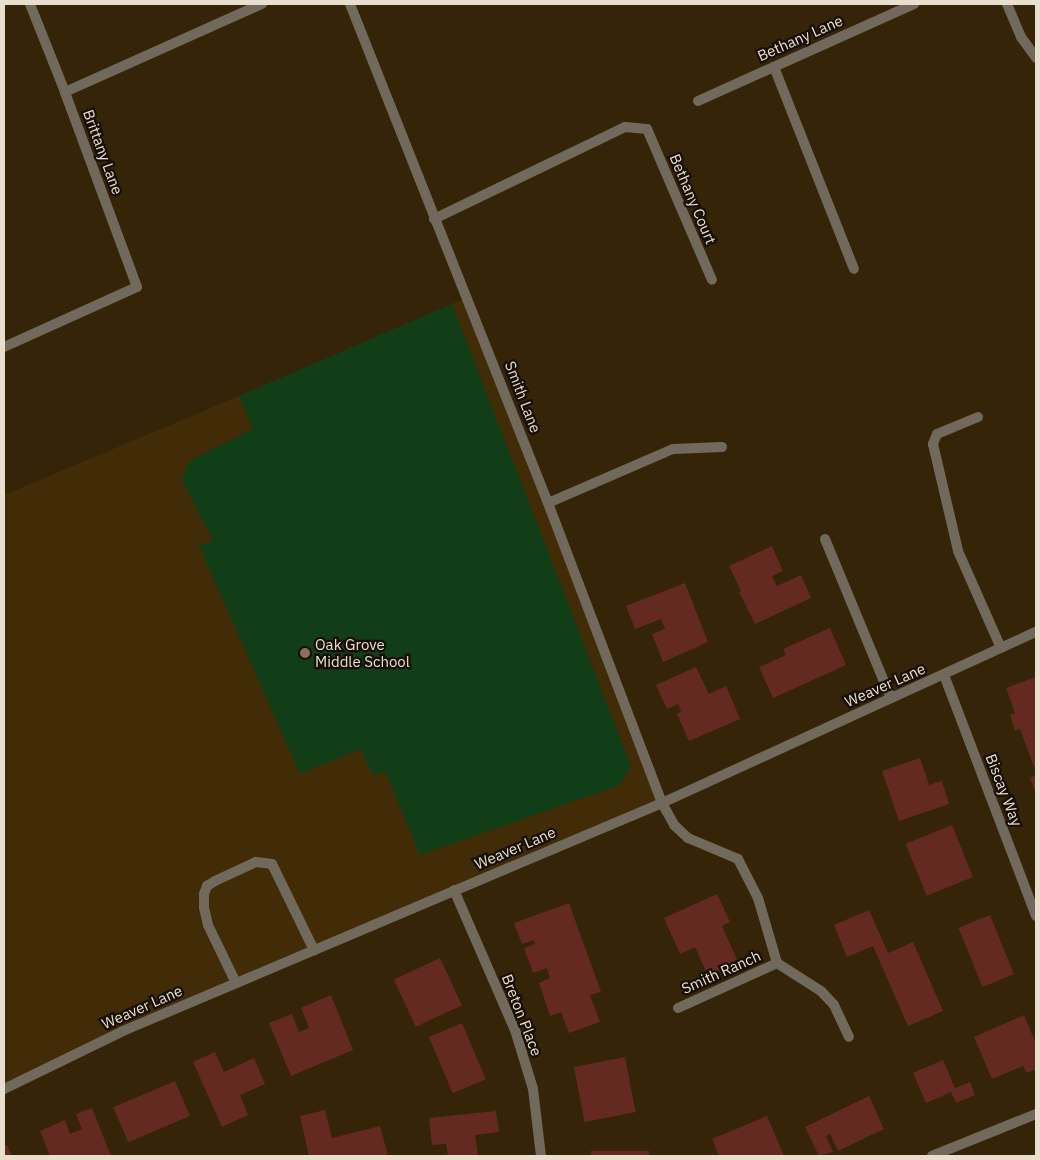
<!DOCTYPE html>
<html>
<head>
<meta charset="utf-8">
<style>
	body { margin:0 }
	#map { position:relative; width:1040px; height:1160px; overflow:hidden; background:#352407; font-family:"IBM Plex Sans",sans-serif }
	div>[style] { position:absolute }
	[style*='--x'] { left:calc(var(--x)*1px); top:calc(var(--y)*1px); width:calc(var(--w)*1px); rotate:calc(var(--a)*1deg) }
	.built>* { inset:0; background:#412c07 }
	.green>* { inset:0; background:#113d17 }
	.building>* { inset:0; background:#642a22; transform-origin:0 0 }
	.service>* { height:10px; margin:-5px; padding:0 5px; transform-origin:5px; border-radius:5px; background:#716a5c }
	.minor>* { height:10px; margin:-5px; padding:0 5px; transform-origin:5px; border-radius:5px; background:#716a5c }
	.dots>* { width:14px; height:14px; translate:-50% -50%; box-sizing:border-box; border:2px solid #170f05; border-radius:50% }
	span { translate:-50% -50%; white-space:nowrap; text-align:center; line-height:1.15; -webkit-text-stroke:4.5px #170f05; paint-order:stroke }
	.street-label { font-size:15px; color:#eadfcf }
	.poi-label { font-size:15px; color:#eadfcf }
	.left { translate:0 -50%; text-align:left }
	.frame { position:absolute; inset:0; border:5px solid #eadfcf; pointer-events:none }
</style>
</head>
<body>
<div id="map">
	<div class="built">
		<div style="clip-path:polygon(468px 297px,662px 803px,454px 890px,4px 1089px,4px 495px,239px 396px)"></div>
	</div>
	<div class="green">
		<div style="clip-path:polygon(452px 304px,631px 766px,620px 785px,420px 855px,385px 771px,374px 776px,360px 749px,300px 774px,199px 546px,213px 541px,182px 480px,188px 462px,253px 429px,239px 396px)"></div>
	</div>
	<div class="building">
		<div style="clip-path:polygon(772px 546px,783px 571px,772px 576px,777px 586px,801px 575px,811px 598px,755px 624px,739px 592px,741px 591px,729px 566px)"></div>
		<div style="clip-path:polygon(685px 583px,708px 642px,663px 662px,652px 634px,665px 629px,661px 619px,635px 629px,626px 606px)"></div>
		<div style="clip-path:polygon(830px 628px,846px 665px,773px 698px,759px 667px,786px 655px,783px 649px)"></div>
		<div style="clip-path:polygon(696px 667px,709px 694px,726px 686px,740px 719px,689px 741px,677px 714px,681px 712px,678px 704px,667px 709px,656px 685px)"></div>
		<div style="clip-path:polygon(1036px 677px,1036px 766px,1034px 767px,1020px 729px,1015px 731px,1010px 715px,1015px 713px,1006px 688px)"></div>
		<div style="clip-path:polygon(920px 758px,929px 785px,942px 781px,949px 804px,899px 821px,882px 771px)"></div>
		<div style="clip-path:polygon(1036px 775px,1036px 794px,1030px 778px)"></div>
		<div style="left:952px;top:825px;width:56px;height:50px;rotate:68deg"></div>
		<div style="clip-path:polygon(717px 894px,730px 922px,722px 926px,738px 962px,708px 976px,695px 947px,680px 954px,664px 918px)"></div>
		<div style="clip-path:polygon(569px 903px,601px 992px,590px 995px,600px 1022px,569px 1033px,561px 1012px,550px 1016px,539px 983px,550px 978px,547px 968px,533px 973px,524px 948px,535px 944px,534px 940px,522px 944px,514px 923px)"></div>
		<div style="clip-path:polygon(869px 910px,888px 953px,913px 942px,943px 1011px,908px 1026px,873px 946px,847px 957px,834px 925px)"></div>
		<div style="left:990px;top:915px;width:64px;height:34px;rotate:68deg"></div>
		<div style="left:440px;top:958px;width:52px;height:51px;rotate:65deg"></div>
		<div style="clip-path:polygon(331px 995px,353px 1050px,291px 1076px,269px 1023px,292px 1014px,299px 1032px,309px 1028px,301px 1008px)"></div>
		<div style="clip-path:polygon(1024px 1015px,1036px 1044px,1036px 1069px,1027px 1073px,1023px 1066px,992px 1079px,974px 1037px)"></div>
		<div style="left:462px;top:1023px;width:61px;height:36px;rotate:67deg"></div>
		<div style="clip-path:polygon(215px 1052px,224px 1072px,254px 1058px,265px 1084px,240px 1095px,248px 1115px,222px 1127px,193px 1062px)"></div>
		<div style="left:625px;top:1057px;width:56px;height:52px;rotate:79deg"></div>
		<div style="clip-path:polygon(943px 1060px,955px 1088px,970px 1082px,975px 1095px,956px 1103px,951px 1092px,926px 1103px,913px 1073px)"></div>
		<div style="left:175px;top:1081px;width:38px;height:67px;rotate:67deg"></div>
		<div style="clip-path:polygon(869px 1096px,884px 1129px,838px 1151px,830px 1134px,826px 1136px,833px 1152px,819px 1156px,805px 1127px)"></div>
		<div style="clip-path:polygon(92px 1108px,111px 1156px,50px 1156px,40px 1131px,65px 1120px,70px 1134px,82px 1129px,76px 1114px)"></div>
		<div style="clip-path:polygon(325px 1110px,332px 1138px,380px 1126px,388px 1156px,309px 1156px,300px 1116px)"></div>
		<div style="clip-path:polygon(496px 1111px,499px 1132px,475px 1135px,478px 1156px,448px 1156px,446px 1144px,432px 1145px,429px 1118px)"></div>
		<div style="clip-path:polygon(767px 1116px,784px 1156px,719px 1156px,712px 1139px)"></div>
		<div style="clip-path:polygon(7px 1145px,12px 1156px,4px 1156px,4px 1146px)"></div>
		<div style="left:591px;top:1151px;width:58px;height:5px"></div>
	</div>
	<div class="service">
		<div style="--x:774;--y:67;--w:217;--a:68.4"></div>
		<div style="--x:978;--y:417;--w:44;--a:157.5"></div>
		<div style="--x:937;--y:434;--w:11;--a:112"></div>
		<div style="--x:933;--y:444;--w:110;--a:76.8"></div>
		<div style="--x:958;--y:551;--w:106;--a:66.1"></div>
		<div style="--x:548;--y:503;--w:136;--a:-23.4"></div>
		<div style="--x:673;--y:449;--w:49;--a:-2.3"></div>
		<div style="--x:825;--y:539;--w:172;--a:67.5"></div>
		<div style="--x:236;--y:983;--w:64;--a:-115.8"></div>
		<div style="--x:208;--y:925;--w:18;--a:-103"></div>
		<div style="--x:204;--y:907;--w:13;--a:-90"></div>
		<div style="--x:204;--y:894;--w:9;--a:-69"></div>
		<div style="--x:207;--y:886;--w:9;--a:-32"></div>
		<div style="--x:215;--y:881;--w:45;--a:-24.9"></div>
		<div style="--x:256;--y:862;--w:16;--a:7"></div>
		<div style="--x:272;--y:864;--w:96;--a:64"></div>
	</div>
	<div class="minor">
		<div style="--x:350;--y:4;--w:537;--a:68.36"></div>
		<div style="--x:548;--y:503;--w:321;--a:69.2"></div>
		<div style="--x:662;--y:803;--w:25;--a:61"></div>
		<div style="--x:674;--y:825;--w:19;--a:43"></div>
		<div style="--x:688;--y:838;--w:54;--a:22.8"></div>
		<div style="--x:738;--y:859;--w:44;--a:62.9"></div>
		<div style="--x:758;--y:898;--w:68;--a:73.7"></div>
		<div style="--x:777;--y:963;--w:52;--a:32.5"></div>
		<div style="--x:821;--y:991;--w:19;--a:47"></div>
		<div style="--x:834;--y:1005;--w:35;--a:65"></div>
		<div style="--x:1007;--y:4;--w:36;--a:67"></div>
		<div style="--x:1021;--y:37;--w:26;--a:54"></div>
		<div style="--x:65;--y:92;--w:216;--a:-24.1"></div>
		<div style="--x:698;--y:101;--w:237;--a:-24.2"></div>
		<div style="--x:434;--y:219;--w:212;--a:-25.7"></div>
		<div style="--x:625;--y:127;--w:22;--a:5"></div>
		<div style="--x:647;--y:129;--w:164;--a:66.7"></div>
		<div style="--x:4;--y:347;--w:146;--a:-24.3"></div>
		<div style="--x:137;--y:287;--w:208;--a:-110.3"></div>
		<div style="--x:65;--y:92;--w:95;--a:-111.7"></div>
		<div style="--x:944;--y:675;--w:258;--a:69.1"></div>
		<div style="--x:454;--y:890;--w:153;--a:66.5"></div>
		<div style="--x:515;--y:1030;--w:62;--a:73"></div>
		<div style="--x:533;--y:1089;--w:67;--a:83.2"></div>
		<div style="--x:678;--y:1008;--w:109;--a:-24.4"></div>
		<div style="--x:4;--y:1089;--w:132;--a:-26"></div>
		<div style="--x:123;--y:1031;--w:585;--a:-22.93"></div>
		<div style="--x:662;--y:803;--w:411;--a:-24.6"></div>
		<div style="--x:932;--y:1156;--w:112;--a:-22"></div>
	</div>
	<div class="dots">
		<div style="left:305px;top:653px;background:#8d6e63"></div>
	</div>
	<div class="street-label">
		<span style="left:800px;top:38px;rotate:-24deg">Bethany Lane</span>
		<span style="left:103px;top:152px;rotate:70deg">Brittany Lane</span>
		<span style="left:693px;top:199px;rotate:67deg">Bethany Court</span>
		<span style="left:523px;top:397px;rotate:69deg">Smith Lane</span>
		<span style="left:885px;top:685px;rotate:-24deg">Weaver Lane</span>
		<span style="left:1004px;top:790px;rotate:69deg">Biscay Way</span>
		<span style="left:515px;top:848px;rotate:-23deg">Weaver Lane</span>
		<span style="left:721px;top:972px;rotate:-24deg">Smith Ranch</span>
		<span style="left:142px;top:1007px;rotate:-24deg">Weaver Lane</span>
		<span style="left:522px;top:1015px;rotate:69deg">Breton Place</span>
	</div>
	<div class="poi-label">
		<span class="left" style="left:315px;top:653px">Oak Grove<br>Middle School</span>
	</div>
	<div class="frame"></div>
</div>
</body>
</html>
